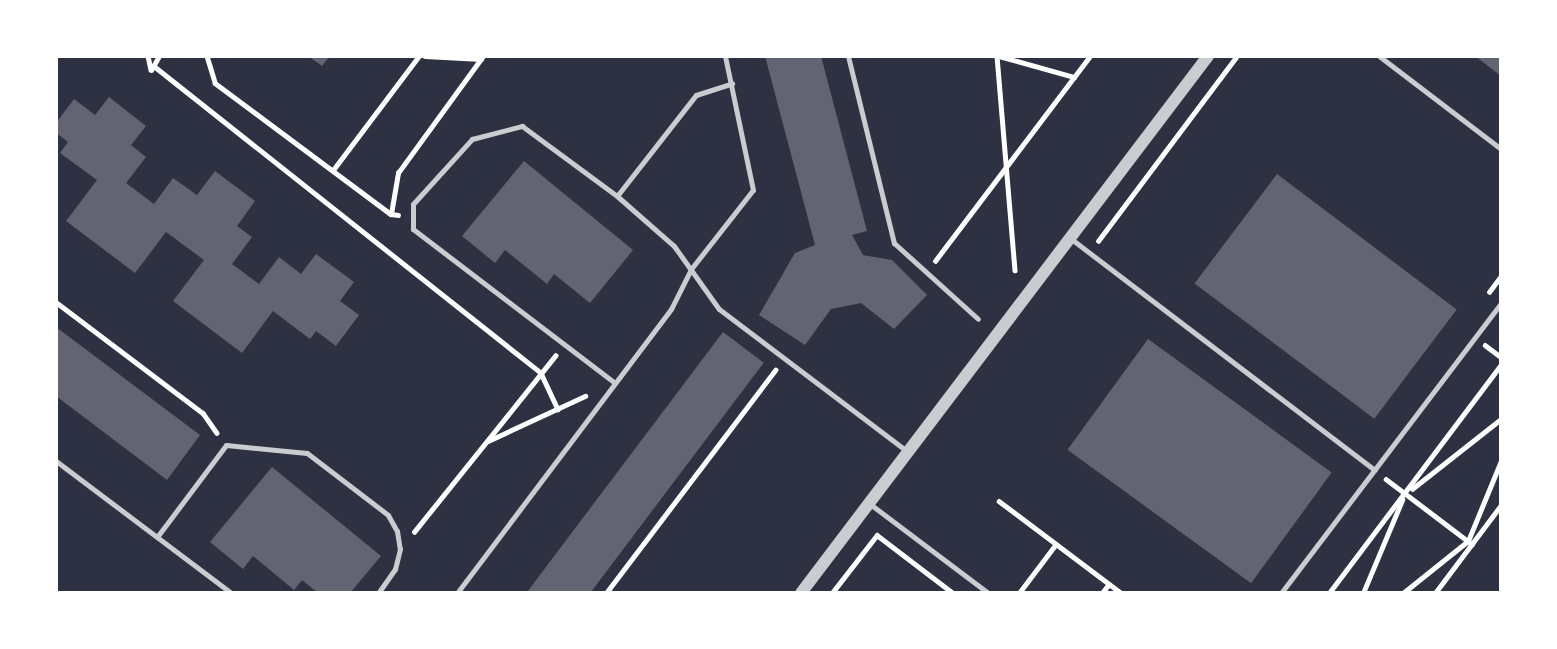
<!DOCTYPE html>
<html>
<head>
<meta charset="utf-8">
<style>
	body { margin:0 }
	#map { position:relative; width:1557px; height:649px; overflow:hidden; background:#2d3142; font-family:Rubik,sans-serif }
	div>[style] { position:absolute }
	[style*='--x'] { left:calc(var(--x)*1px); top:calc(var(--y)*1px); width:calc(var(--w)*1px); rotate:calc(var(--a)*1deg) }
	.building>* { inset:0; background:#626471; transform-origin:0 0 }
	.path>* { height:4.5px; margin:-2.25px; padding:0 2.25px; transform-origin:2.25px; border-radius:2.25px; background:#fff }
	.service>* { height:5px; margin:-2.5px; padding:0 2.5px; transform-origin:2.5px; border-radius:2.5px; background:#caccd0 }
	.tertiary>* { height:12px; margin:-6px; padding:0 6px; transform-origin:6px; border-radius:6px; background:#caccd0 }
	span { translate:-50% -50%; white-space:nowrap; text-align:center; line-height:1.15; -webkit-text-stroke:5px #fff; paint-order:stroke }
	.frame { position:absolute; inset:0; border:58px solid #fff; pointer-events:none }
</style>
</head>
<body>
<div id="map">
	<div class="building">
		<div style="clip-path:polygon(308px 56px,330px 56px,322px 66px)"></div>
		<div style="clip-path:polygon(765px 56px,821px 56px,867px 231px,852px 235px,863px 255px,892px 260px,927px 295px,894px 329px,861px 303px,831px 309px,805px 345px,759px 315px,795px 253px,815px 245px)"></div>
		<div style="clip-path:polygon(1475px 56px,1501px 56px,1501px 76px)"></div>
		<div style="clip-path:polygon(109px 97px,146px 126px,131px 145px,146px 157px,126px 183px,154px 204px,173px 178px,197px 195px,215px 171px,255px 201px,237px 226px,252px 237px,232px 264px,259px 284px,279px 257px,301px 274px,316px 254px,354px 282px,340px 301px,359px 315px,336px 346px,316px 331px,310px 339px,273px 311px,242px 353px,173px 301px,204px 260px,166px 232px,135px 273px,66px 221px,97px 180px,60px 153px,68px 142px,56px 133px,56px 123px,74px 99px,95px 115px)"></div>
		<div style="clip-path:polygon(524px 161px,633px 250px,590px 303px,554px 274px,547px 284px,505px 250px,495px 263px,462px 236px)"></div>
		<div style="left:1277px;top:174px;width:225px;height:137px;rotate:37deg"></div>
		<div style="clip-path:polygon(56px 327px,200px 435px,167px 480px,56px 396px)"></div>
		<div style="left:723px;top:332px;width:51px;height:328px;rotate:37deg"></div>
		<div style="left:1148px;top:339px;width:227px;height:137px;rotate:36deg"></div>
		<div style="clip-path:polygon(272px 467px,381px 556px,350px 593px,318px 593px,302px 580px,294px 590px,253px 556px,243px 569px,210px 542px)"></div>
	</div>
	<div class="path">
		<div style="--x:148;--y:56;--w:14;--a:78"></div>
		<div style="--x:151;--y:70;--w:16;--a:-60"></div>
		<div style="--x:207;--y:56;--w:28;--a:73"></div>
		<div style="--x:215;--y:83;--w:219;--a:36.7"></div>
		<div style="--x:391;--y:214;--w:7;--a:8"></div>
		<div style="--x:425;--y:56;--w:56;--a:3.1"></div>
		<div style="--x:997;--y:56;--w:215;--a:85.2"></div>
		<div style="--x:999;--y:56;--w:78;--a:15.6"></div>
		<div style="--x:154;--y:66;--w:494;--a:38.4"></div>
		<div style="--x:541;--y:373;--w:40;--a:65"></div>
		<div style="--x:333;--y:170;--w:143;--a:-53"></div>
		<div style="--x:391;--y:214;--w:42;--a:-80.3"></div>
		<div style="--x:398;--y:173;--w:145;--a:-54"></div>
		<div style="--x:1098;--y:241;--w:231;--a:-53.1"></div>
		<div style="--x:935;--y:261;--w:257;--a:-52.9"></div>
		<div style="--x:1489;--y:292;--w:20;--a:-53"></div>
		<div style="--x:56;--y:302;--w:184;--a:37.1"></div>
		<div style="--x:203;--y:413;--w:24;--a:55"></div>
		<div style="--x:1485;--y:345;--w:20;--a:37"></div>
		<div style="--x:488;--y:441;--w:107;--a:-24.9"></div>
		<div style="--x:1386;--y:479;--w:108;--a:37.1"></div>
		<div style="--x:1412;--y:489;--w:113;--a:-38.2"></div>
		<div style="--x:999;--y:501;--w:153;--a:37"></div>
		<div style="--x:414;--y:532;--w:226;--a:-51.3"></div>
		<div style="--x:606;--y:593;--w:280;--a:-52.8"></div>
		<div style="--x:832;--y:593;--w:73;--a:-52.2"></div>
		<div style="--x:877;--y:535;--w:96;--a:37.3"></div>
		<div style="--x:1019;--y:593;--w:61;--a:-52.9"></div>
		<div style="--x:1102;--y:593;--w:11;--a:-52"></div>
		<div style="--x:1329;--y:593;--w:286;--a:-53"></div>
		<div style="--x:1363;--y:593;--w:101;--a:-67.2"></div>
		<div style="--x:1403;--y:593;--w:83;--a:-38.7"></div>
		<div style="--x:1468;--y:541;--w:87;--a:-67.6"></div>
		<div style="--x:1435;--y:593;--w:110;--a:-53.1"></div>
	</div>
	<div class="service">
		<div style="--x:848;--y:56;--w:193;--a:76.2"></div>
		<div style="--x:894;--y:243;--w:113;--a:42.1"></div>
		<div style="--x:1379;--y:56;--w:153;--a:37.3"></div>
		<div style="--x:617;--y:196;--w:128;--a:-52"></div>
		<div style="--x:696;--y:95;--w:38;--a:-18"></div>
		<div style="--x:1070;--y:238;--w:383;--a:37.3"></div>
		<div style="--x:615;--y:383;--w:254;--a:-142.7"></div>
		<div style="--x:413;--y:229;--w:25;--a:-90"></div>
		<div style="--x:413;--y:204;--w:88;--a:-47.8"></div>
		<div style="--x:472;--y:139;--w:52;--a:-14.6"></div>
		<div style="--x:522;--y:126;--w:118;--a:36.4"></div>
		<div style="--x:617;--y:196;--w:76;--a:41.3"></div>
		<div style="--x:674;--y:246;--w:77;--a:54.5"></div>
		<div style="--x:719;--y:309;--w:237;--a:37.1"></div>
		<div style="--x:56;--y:461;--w:219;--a:37"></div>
		<div style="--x:870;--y:504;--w:148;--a:37"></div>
		<div style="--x:157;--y:537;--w:115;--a:-53.1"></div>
		<div style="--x:226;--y:445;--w:81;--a:5.6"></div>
		<div style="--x:307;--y:453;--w:102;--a:37.4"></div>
		<div style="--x:388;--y:515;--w:18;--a:61"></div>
		<div style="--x:397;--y:531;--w:18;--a:81"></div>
		<div style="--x:400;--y:549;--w:21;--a:104"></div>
		<div style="--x:395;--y:569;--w:29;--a:125"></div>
		<div style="--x:457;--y:593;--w:356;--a:-53"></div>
		<div style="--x:671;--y:309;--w:45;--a:-63.4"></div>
		<div style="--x:691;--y:269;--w:100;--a:-51.9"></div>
		<div style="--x:753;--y:190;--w:137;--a:-101.8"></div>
		<div style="--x:1281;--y:593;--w:364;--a:-52.8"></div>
	</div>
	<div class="tertiary">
		<div style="--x:801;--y:593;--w:674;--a:-52.84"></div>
	</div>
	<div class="frame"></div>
</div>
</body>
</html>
